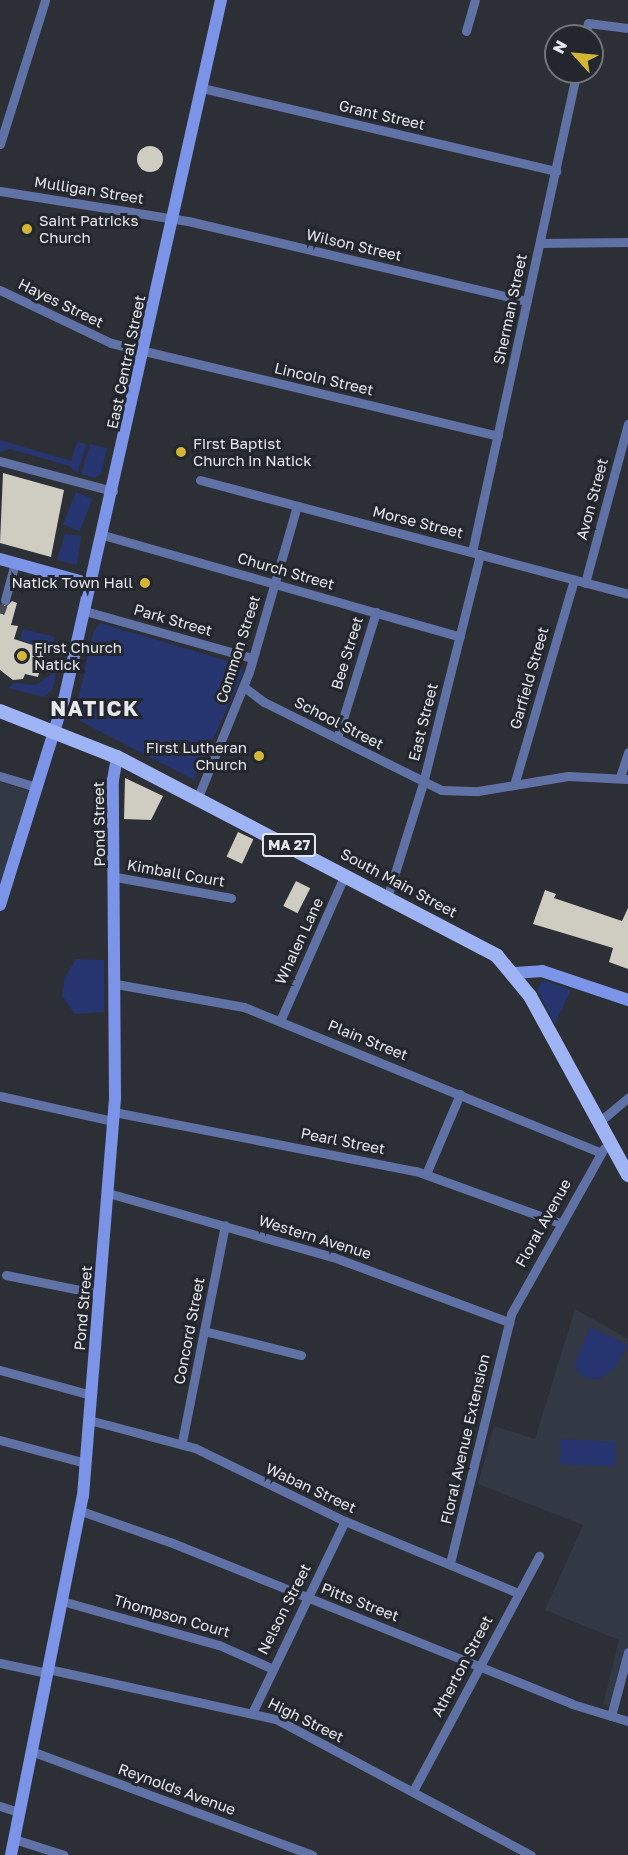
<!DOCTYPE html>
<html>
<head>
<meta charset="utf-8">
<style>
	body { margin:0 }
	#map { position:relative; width:628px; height:1855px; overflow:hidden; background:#2d2f37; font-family:"Golos Text",sans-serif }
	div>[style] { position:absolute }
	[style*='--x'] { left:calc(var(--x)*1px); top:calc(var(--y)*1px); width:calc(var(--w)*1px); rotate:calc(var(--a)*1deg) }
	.built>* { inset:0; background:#333845 }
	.green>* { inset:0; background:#26346f; transform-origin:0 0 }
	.building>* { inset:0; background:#cfccc2; transform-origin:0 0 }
	.round { border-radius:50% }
	.street-tunnel>* { height:9px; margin-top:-4.5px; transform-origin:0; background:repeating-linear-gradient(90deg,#494b52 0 9px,transparent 0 13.5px) }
	.street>* { height:9px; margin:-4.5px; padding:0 4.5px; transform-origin:4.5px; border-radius:4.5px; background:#6071a5 }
	.secondary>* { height:12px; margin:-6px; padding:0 6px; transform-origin:6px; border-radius:6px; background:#7b94e8 }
	.primary>* { height:14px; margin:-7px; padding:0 7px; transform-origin:7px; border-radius:7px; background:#9fb4f5 }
	.dots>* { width:16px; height:16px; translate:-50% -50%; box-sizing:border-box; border:3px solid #23262d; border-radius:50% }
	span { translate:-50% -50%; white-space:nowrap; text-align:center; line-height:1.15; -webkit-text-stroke:6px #23262d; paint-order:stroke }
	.shield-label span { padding:2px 4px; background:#23262d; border:2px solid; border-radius:4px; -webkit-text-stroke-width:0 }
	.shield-label { font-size:14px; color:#e6e8ed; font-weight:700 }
	.street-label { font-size:15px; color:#e6e8ed }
	.poi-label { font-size:15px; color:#e6e8ed }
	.left { translate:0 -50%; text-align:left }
	.right { translate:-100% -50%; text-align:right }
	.district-label { font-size:21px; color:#e6e8ed; font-weight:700; letter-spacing:1.5px }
	.north { position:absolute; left:544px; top:24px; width:60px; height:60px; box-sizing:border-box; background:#23262d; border:2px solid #71747a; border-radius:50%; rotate:297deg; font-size:16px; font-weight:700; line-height:24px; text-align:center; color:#e6e8ed }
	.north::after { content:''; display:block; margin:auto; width:21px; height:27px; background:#d4b635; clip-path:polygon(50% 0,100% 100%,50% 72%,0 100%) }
</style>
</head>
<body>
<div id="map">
	<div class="built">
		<div style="clip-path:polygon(0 782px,29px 791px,0 884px)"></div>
		<div style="clip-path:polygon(575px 1309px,628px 1339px,628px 1673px,618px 1709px,603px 1705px,619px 1640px,545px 1610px,583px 1525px,478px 1484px,494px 1426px,535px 1439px)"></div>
	</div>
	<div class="green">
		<div style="clip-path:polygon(0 440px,71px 461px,77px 442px,87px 444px,77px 474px,70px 466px,10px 449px,0 452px)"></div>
		<div style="clip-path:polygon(90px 444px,107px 448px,101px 474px,95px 478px,81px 474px)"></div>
		<div style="left:76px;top:492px;width:18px;height:35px;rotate:22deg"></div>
		<div style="clip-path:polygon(65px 534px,81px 536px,77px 565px,57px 560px)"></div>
		<div style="clip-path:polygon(100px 623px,241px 665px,243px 674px,194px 780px,80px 721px,77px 704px,93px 633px)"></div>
		<div style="clip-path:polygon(23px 629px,55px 637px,52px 647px,39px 644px,37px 650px,30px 649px,31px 643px,20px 640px)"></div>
		<div style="clip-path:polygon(56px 671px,53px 689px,44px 697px,8px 688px,14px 683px,36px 685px)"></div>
		<div style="clip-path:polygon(76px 959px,104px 960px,104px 1012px,75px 1014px,62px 996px,65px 977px)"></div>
		<div style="clip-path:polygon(543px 980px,571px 990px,555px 1024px,537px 990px)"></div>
		<div style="clip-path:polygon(590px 1327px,627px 1345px,615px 1368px,599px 1379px,584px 1378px,574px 1366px)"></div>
		<div style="left:561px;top:1439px;width:55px;height:25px;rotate:3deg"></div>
	</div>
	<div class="building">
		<div class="round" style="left:137px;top:146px;width:26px;height:26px"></div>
		<div style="clip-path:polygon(3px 473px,64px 490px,51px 557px,0 543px)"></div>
		<div style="clip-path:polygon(12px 601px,17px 603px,11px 625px,18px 626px,14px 639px,45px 649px,38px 677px,25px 674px,23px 679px,13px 680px,0 670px,0 604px,7px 606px)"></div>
		<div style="clip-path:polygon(125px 778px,163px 796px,151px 820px,124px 819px)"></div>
		<div style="left:238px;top:832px;width:17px;height:27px;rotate:25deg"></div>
		<div style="left:296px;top:881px;width:16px;height:28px;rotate:27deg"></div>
		<div style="clip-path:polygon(545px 890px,556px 894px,554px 898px,622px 921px,628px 908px,628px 969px,609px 962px,613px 948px,533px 924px)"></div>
	</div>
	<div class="street-tunnel">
		<div style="--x:0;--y:613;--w:14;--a:-69"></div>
	</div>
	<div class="street">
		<div style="--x:466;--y:31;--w:32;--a:-74"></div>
		<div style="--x:585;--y:36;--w:13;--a:-77"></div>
		<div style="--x:588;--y:23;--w:40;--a:7.1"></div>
		<div style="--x:202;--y:88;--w:364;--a:13.2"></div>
		<div style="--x:0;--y:144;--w:151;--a:-72.6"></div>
		<div style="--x:0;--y:191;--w:190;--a:9.1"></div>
		<div style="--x:188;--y:221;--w:348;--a:13.3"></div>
		<div style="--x:540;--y:243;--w:88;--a:-0.7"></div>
		<div style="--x:0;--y:290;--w:123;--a:25.5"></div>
		<div style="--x:111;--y:343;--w:398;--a:13.5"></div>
		<div style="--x:0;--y:461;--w:117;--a:14.9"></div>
		<div style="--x:200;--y:480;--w:443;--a:14.9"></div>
		<div style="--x:103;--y:535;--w:371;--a:15.9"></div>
		<div style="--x:472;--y:552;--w:491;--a:-77.7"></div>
		<div style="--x:585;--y:583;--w:165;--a:-74.9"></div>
		<div style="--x:5;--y:600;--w:38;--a:-75"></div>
		<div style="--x:85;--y:611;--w:173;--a:15.7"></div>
		<div style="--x:244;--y:687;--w:25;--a:37"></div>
		<div style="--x:264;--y:702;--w:198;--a:26.4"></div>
		<div style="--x:441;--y:790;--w:37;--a:2"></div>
		<div style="--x:478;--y:791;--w:91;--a:-9.5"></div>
		<div style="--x:568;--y:776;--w:60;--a:2.9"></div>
		<div style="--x:337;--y:738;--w:132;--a:-72.8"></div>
		<div style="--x:0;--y:776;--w:39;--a:17"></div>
		<div style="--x:620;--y:777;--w:26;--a:-72"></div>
		<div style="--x:514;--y:785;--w:214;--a:-73.7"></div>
		<div style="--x:198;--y:797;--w:135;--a:-67.8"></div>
		<div style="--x:249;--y:672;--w:173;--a:-73.9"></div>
		<div style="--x:116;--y:877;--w:117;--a:10.3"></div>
		<div style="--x:388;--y:895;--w:117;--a:-72.6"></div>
		<div style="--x:423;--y:783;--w:236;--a:-76"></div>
		<div style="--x:116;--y:984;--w:130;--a:10.2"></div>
		<div style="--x:244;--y:1007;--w:384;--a:22.2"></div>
		<div style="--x:280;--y:1021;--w:161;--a:-66.1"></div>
		<div style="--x:0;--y:1096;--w:116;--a:12.5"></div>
		<div style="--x:114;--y:1112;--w:308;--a:11.1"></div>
		<div style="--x:416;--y:1171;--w:153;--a:19.9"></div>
		<div style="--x:599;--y:1122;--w:38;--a:-40"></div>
		<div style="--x:426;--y:1174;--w:87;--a:-67"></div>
		<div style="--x:108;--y:1193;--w:234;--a:15.9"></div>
		<div style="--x:333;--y:1257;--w:188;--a:20.3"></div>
		<div style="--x:6;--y:1275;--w:95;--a:11.5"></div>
		<div style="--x:204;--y:1331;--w:100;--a:13.9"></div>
		<div style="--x:0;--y:1370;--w:94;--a:15.4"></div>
		<div style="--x:89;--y:1420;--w:110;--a:14.8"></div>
		<div style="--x:195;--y:1448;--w:167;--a:26"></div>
		<div style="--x:345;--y:1521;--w:187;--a:22.6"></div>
		<div style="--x:0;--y:1440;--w:89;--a:15"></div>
		<div style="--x:182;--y:1442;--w:221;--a:-78.8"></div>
		<div style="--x:81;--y:1511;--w:94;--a:19.2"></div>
		<div style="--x:170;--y:1542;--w:433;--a:21.9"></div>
		<div style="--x:572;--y:1704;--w:59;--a:16.9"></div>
		<div style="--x:450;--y:1563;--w:256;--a:-76.2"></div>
		<div style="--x:511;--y:1314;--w:190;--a:-60.7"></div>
		<div style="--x:62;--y:1601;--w:163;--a:15.7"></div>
		<div style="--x:219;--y:1645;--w:57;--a:23.9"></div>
		<div style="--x:0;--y:1663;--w:48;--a:12"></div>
		<div style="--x:48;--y:1669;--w:233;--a:12.4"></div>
		<div style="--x:276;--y:1719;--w:289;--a:28.1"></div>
		<div style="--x:253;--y:1711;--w:211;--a:-64.2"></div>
		<div style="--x:611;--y:1716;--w:66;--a:-75.1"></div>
		<div style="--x:31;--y:1751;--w:300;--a:20.3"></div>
		<div style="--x:413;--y:1791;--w:267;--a:-61.8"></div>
		<div style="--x:0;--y:1806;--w:20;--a:18"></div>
		<div style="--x:14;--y:1839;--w:52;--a:17.7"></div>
	</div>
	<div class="secondary">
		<div style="--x:0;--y:559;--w:94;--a:15.4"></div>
		<div style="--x:0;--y:905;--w:215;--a:-72.7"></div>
		<div style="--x:64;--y:700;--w:717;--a:-77.36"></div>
		<div style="--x:515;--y:973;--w:27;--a:-4"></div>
		<div style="--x:542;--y:971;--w:91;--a:18.6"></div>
		<div style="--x:11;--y:1855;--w:366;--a:-78.7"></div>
		<div style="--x:83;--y:1496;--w:399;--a:-85.4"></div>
		<div style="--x:115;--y:1098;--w:318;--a:-90.4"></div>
		<div style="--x:113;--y:780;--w:23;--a:-80"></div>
	</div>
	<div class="primary">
		<div style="--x:0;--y:711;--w:126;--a:21.5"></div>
		<div style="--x:117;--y:757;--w:429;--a:27.6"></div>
		<div style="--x:497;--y:956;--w:52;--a:50.5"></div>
		<div style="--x:530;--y:996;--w:204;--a:61.3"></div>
	</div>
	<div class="dots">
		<div style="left:27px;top:229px;background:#d4b635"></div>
		<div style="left:181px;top:452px;background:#d4b635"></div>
		<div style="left:145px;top:583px;background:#d4b635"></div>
		<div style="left:22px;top:656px;background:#d4b635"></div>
		<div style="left:259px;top:756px;background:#d4b635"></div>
	</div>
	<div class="shield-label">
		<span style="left:289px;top:845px">MA 27</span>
	</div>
	<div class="street-label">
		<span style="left:382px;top:115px;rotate:13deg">Grant Street</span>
		<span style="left:89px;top:190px;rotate:9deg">Mulligan Street</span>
		<span style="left:354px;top:245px;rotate:13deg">Wilson Street</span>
		<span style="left:61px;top:303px;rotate:26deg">Hayes Street</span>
		<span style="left:510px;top:309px;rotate:-78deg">Sherman Street</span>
		<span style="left:126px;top:362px;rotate:-78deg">East Central Street</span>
		<span style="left:324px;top:379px;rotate:13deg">Lincoln Street</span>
		<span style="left:592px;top:499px;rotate:-75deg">Avon Street</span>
		<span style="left:418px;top:522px;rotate:14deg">Morse Street</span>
		<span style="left:286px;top:571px;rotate:16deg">Church Street</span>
		<span style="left:173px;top:620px;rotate:16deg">Park Street</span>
		<span style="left:238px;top:649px;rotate:-72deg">Common Street</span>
		<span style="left:347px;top:653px;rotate:-73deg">Bee Street</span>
		<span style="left:529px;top:678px;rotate:-74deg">Garfield Street</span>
		<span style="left:423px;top:722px;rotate:-76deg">East Street</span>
		<span style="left:339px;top:723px;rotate:27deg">School Street</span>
		<span style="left:99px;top:824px;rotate:-91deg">Pond Street</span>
		<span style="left:176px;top:873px;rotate:10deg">Kimball Court</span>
		<span style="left:399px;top:883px;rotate:28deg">South Main Street</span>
		<span style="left:299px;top:941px;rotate:-65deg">Whalen Lane</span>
		<span style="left:368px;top:1040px;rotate:22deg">Plain Street</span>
		<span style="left:343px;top:1141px;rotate:11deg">Pearl Street</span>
		<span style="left:543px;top:1223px;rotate:-61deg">Floral Avenue</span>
		<span style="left:315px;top:1237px;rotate:17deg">Western Avenue</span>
		<span style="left:83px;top:1308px;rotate:-85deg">Pond Street</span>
		<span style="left:189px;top:1331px;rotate:-79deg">Concord Street</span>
		<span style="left:465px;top:1439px;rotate:-77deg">Floral Avenue Extension</span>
		<span style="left:311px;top:1488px;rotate:25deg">Waban Street</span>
		<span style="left:360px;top:1602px;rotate:21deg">Pitts Street</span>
		<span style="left:284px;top:1609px;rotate:-63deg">Nelson Street</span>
		<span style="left:172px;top:1616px;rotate:16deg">Thompson Court</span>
		<span style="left:462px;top:1666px;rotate:-62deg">Atherton Street</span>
		<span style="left:306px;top:1720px;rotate:26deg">High Street</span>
		<span style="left:177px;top:1789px;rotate:20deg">Reynolds Avenue</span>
	</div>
	<div class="poi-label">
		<span class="left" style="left:39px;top:229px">Saint Patricks<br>Church</span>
		<span class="left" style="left:193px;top:452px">First Baptist<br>Church in Natick</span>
		<span class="right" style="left:133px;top:583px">Natick Town Hall</span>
		<span class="left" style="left:34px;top:656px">First Church<br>Natick</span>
		<span class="right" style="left:247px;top:756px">First Lutheran<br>Church</span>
	</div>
	<div class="district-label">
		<span style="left:95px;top:708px">NATICK</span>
	</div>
	<div class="north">N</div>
</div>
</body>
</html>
